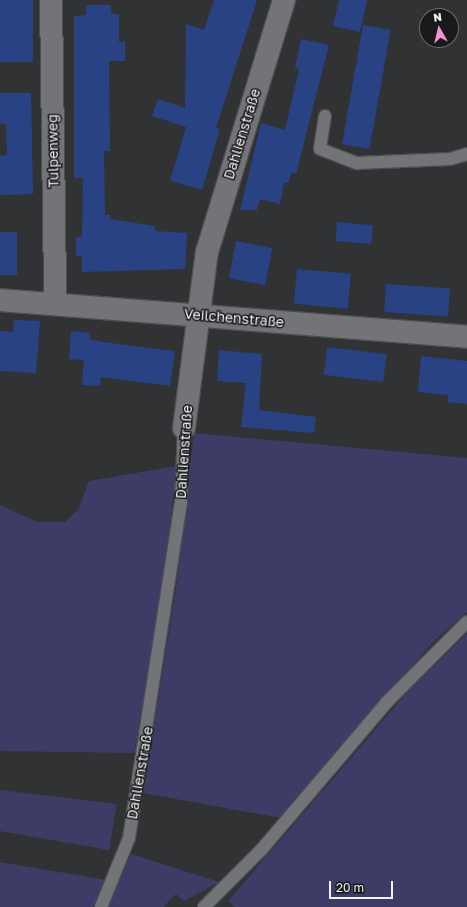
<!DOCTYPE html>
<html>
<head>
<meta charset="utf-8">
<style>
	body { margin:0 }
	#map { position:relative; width:467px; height:907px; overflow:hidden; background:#303234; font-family:"Golos Text",sans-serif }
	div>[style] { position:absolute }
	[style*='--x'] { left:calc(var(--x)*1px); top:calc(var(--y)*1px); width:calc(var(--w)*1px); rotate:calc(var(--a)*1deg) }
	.green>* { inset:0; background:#3e3c66 }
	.building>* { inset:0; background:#294284; transform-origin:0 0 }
	.roads { filter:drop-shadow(1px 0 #4c4e4f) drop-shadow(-1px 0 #4c4e4f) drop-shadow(0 1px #4c4e4f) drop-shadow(0 -1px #4c4e4f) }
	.lane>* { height:12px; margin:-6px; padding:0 6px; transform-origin:6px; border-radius:6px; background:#727477 }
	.street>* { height:22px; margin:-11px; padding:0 11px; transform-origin:11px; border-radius:11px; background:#727477 }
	span { translate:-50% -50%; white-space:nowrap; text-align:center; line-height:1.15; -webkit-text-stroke:3px #18191a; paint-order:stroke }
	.street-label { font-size:14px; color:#f0f1f2 }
	.north { position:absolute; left:419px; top:8px; width:40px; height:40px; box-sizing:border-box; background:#18191a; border:1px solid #6e6f70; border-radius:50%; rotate:352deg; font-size:11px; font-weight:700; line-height:16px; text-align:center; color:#f0f1f2 }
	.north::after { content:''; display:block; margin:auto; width:14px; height:18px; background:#f491d3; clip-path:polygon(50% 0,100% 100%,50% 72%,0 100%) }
	.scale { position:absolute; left:329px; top:881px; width:64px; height:18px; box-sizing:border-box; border:2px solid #f0f1f2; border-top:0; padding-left:5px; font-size:12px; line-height:14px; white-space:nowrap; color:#f0f1f2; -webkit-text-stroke:3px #18191a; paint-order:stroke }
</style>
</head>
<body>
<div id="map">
	<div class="green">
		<div style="clip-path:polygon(194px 433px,467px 458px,467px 612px,433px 642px,281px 818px,143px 793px,176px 588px)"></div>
		<div style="clip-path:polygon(177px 466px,158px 628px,134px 753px,0 751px,0 505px,37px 522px,65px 522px,78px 510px,89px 481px)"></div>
		<div style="clip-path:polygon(467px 634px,467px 907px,235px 907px,228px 901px,411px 688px)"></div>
		<div style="clip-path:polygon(0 790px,117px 804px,109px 850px,0 831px)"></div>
		<div style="clip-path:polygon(131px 854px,219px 882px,184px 901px,176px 894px,163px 907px,106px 907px)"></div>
		<div style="clip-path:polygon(0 862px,106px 880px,93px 907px,0 907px)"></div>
	</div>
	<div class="building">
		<div style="left:0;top:0;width:33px;height:62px"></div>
		<div style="clip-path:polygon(214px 0,257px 0,216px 128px,220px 129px,202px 190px,170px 181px,186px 127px,152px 116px,158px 99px,185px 108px,186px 24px,204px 30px)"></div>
		<div style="clip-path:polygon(339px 0,367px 0,360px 32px,333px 26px)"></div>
		<div style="clip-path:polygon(86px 5px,111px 5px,111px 14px,119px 14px,119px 42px,125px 41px,125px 61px,109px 61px,110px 151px,104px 151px,105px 215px,110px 215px,110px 219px,155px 226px,155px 231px,187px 233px,185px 269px,82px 272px,82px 256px,76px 256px,76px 237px,82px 237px,83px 178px,74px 178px,74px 16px,86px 15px)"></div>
		<div style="left:363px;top:25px;width:28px;height:121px;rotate:10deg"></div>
		<div style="clip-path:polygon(301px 39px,329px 45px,296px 174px,292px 172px,288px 183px,284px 183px,280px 204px,260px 199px,257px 210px,240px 210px,261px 123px,285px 130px,299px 69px,295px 68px)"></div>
		<div style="clip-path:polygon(0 93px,31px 93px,33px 194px,0 195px,0 156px,7px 155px,6px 124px,0 124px)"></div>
		<div style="left:337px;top:222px;width:36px;height:19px;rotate:5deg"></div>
		<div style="left:0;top:232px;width:17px;height:43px"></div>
		<div style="left:236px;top:241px;width:37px;height:38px;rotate:11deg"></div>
		<div style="left:297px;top:269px;width:54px;height:35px;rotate:5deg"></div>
		<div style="left:386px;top:284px;width:64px;height:28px;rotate:4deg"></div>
		<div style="clip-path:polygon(14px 320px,40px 321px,36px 373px,0 371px,0 331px,13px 332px)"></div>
		<div style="clip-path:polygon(71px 331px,90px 333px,90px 339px,103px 342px,175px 351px,170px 386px,101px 377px,100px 386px,82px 385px,84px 360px,69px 359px)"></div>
		<div style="left:327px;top:347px;width:60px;height:28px;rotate:7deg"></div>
		<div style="clip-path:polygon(219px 350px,262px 354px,259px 410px,316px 417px,314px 433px,241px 427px,246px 383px,217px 381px)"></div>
		<div style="clip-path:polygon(421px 356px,467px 361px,467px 404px,448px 402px,448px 395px,418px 392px)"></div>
	</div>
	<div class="roads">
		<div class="lane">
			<div style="--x:325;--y:116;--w:33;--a:99"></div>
			<div style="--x:320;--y:149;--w:40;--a:21"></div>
			<div style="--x:357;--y:163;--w:93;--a:-2.5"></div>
			<div style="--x:450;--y:159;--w:18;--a:-16"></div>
			<div style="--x:101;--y:907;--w:74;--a:-67.9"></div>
			<div style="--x:129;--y:838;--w:340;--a:-81.2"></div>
			<div style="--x:181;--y:502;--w:74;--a:-87.7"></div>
			<div style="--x:204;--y:907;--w:82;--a:-45"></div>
			<div style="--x:262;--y:849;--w:193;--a:-49.6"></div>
			<div style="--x:387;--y:702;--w:113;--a:-45"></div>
		</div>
		<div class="street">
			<div style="--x:51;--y:0;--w:302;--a:89.2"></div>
			<div style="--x:0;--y:300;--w:468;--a:4.5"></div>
			<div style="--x:184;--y:428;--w:177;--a:-82.6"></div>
			<div style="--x:207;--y:252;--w:264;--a:-73"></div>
		</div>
	</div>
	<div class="street-label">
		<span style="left:242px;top:134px;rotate:-73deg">Dahlienstraße</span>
		<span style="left:53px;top:151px;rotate:-91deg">Tulpenweg</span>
		<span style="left:234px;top:318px;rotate:5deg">Veilchenstraße</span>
		<span style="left:184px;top:452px;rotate:-86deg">Dahlienstraße</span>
		<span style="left:140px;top:773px;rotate:-80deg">Dahlienstraße</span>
	</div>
	<div class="north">N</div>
	<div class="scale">20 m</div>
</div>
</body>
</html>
